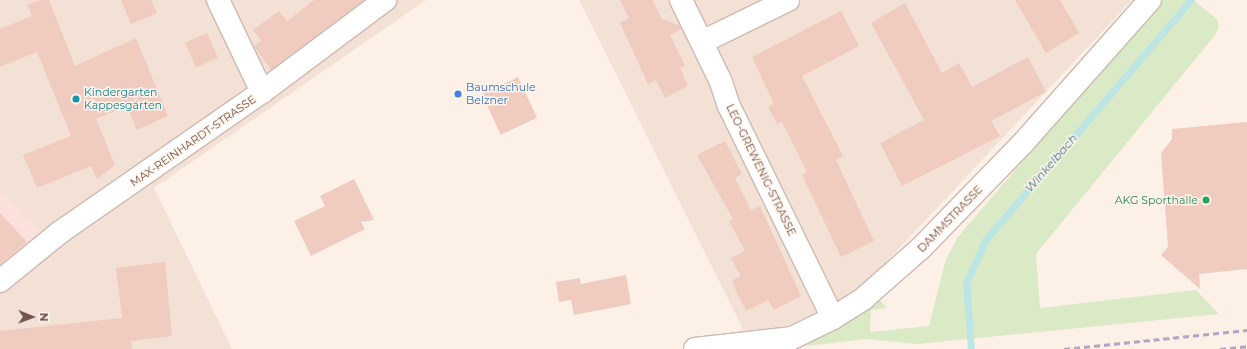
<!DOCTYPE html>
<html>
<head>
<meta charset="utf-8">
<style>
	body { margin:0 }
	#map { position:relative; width:1247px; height:349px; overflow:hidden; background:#fcf0e7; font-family:Montserrat,sans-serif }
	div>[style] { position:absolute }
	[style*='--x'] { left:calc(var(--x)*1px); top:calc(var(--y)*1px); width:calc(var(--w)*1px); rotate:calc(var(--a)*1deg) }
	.residential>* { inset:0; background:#f3e1d6 }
	.commercial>* { inset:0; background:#fbe0db }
	.green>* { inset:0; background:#dae9c6 }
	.stream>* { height:7px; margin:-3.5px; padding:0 3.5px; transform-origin:3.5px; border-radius:3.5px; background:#bce5e4 }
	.building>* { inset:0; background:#f0cbc0; transform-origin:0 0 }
	.roads { filter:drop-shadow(1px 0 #cfb9b0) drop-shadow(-1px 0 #cfb9b0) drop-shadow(0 1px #cfb9b0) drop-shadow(0 -1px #cfb9b0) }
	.minor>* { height:22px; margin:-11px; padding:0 11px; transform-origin:11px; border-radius:11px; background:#fff }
	.rail>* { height:3px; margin-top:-1.5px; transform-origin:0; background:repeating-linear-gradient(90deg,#b2a5c5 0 6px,transparent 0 10px) }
	.dots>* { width:11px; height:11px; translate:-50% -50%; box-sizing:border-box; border:2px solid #fef5ed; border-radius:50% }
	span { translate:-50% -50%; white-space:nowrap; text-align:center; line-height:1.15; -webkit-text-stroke:3px #fef5ed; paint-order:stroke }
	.shop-label { font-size:11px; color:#366cbe }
	.left { translate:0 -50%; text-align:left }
	.culture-label { font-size:11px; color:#0d838f }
	.street-label { font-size:11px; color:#75544c }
	.leisure-label { font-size:11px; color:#27864d }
	.right { translate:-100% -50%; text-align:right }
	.water-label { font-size:12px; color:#407879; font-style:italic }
	.north { position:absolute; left:12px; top:297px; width:40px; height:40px; -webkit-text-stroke:3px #fef5ed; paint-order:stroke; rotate:91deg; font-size:11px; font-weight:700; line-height:16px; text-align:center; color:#75544c }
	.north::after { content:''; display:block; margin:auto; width:14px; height:18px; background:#75544c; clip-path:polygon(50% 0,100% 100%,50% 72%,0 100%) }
</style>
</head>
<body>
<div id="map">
	<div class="residential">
		<div style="clip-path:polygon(0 0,426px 0,154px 188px,232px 349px,0 349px,0 294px,49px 239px,0 191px)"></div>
		<div style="clip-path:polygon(579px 0,1132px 0,860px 290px,792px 324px,747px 337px)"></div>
	</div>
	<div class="commercial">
		<div style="clip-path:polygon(0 191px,50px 239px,0 294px)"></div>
	</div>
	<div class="green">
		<div style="clip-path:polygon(1161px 0,1193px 0,1217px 19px,1219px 27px,1215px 35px,1036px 254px,1040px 308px,1196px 290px,1219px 314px,918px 344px,865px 339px,807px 346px,833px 318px,872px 291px,887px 308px,871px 310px,870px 332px,929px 326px,945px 262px,957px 238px)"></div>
	</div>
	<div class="stream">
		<div style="--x:971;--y:349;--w:66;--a:-94.3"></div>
		<div style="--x:966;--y:283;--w:48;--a:-65.6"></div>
		<div style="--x:986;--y:239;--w:315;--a:-49.4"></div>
	</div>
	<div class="building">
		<div style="clip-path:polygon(40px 0,49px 0,75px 66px,136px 38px,168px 116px,137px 130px,127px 106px,96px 119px,115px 165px,97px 179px,91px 166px,37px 188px,23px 155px,71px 136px,37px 52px,0 67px,0 29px,32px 16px,27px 5px)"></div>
		<div style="clip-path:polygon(121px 0,151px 0,157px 13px,131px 24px)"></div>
		<div style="clip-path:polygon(314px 0,364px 0,271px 70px,254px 46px,261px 41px,253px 30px,279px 11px,287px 21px)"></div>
		<div style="clip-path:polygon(620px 0,652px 0,662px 19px,679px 25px,681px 29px,670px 35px,685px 66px,680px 68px,688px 86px,665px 98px,656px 80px,648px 84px,620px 23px,629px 18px)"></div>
		<div style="clip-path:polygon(1015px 0,1060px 0,1079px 33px,1046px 53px)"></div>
		<div style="clip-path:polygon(905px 3px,942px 73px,959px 63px,972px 87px,1028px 57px,1046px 92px,991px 121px,1000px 136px,902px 186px,880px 143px,924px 120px,871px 23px)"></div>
		<div style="clip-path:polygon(841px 11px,859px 46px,802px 76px,843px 156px,836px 160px,874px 241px,841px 257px,802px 175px,807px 172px,782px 122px,777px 124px,768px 107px,774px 104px,752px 57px)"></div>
		<div style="left:207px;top:33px;width:27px;height:24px;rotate:66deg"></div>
		<div style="left:518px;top:77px;width:45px;height:40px;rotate:65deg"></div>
		<div style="clip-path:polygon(1247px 122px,1247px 269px,1199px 274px,1200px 289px,1161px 255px,1168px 247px,1161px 153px,1172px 139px,1172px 129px)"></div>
		<div style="clip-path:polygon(725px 141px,742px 174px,735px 178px,751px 210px,760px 206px,801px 296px,774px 310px,768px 300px,746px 311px,733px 285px,733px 280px,741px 276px,731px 258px,745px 251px,729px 221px,733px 219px,697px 155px)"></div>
		<div style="clip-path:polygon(354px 179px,374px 220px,361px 222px,365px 229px,311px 256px,294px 221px,325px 206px,320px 196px)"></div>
		<div style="clip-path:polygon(0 213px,27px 242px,0 265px)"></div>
		<div style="clip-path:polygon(165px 262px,172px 336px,131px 341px,132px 349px,0 349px,0 331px,122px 318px,116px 268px)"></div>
		<div style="clip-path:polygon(626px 275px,631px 304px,574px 315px,571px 300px,559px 302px,556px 282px,580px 278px,581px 284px)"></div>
	</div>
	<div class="roads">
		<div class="minor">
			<div style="--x:218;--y:0;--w:102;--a:64.4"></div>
			<div style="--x:681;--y:0;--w:91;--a:64"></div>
			<div style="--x:721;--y:82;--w:25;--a:72"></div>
			<div style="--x:729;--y:106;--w:236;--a:63.9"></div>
			<div style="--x:702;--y:42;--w:96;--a:-26"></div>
			<div style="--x:0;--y:281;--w:76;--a:-39.1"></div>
			<div style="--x:59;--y:233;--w:247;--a:-34.8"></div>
			<div style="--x:262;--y:92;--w:154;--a:-36.8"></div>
			<div style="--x:695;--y:349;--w:98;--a:-6.5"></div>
			<div style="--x:792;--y:338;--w:46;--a:-26"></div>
			<div style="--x:833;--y:318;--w:36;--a:-32"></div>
			<div style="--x:863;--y:299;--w:76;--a:-41.3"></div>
			<div style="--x:920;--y:249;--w:148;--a:-45.8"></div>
			<div style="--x:1023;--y:143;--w:191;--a:-48.4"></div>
		</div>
	</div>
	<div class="rail">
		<div style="--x:1064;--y:349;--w:184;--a:-5.9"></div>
		<div style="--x:1220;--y:349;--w:27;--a:-6"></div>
	</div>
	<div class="dots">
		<div style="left:458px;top:94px;background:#3f7fe0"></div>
		<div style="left:76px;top:99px;background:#0f9aa8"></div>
		<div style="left:1206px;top:200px;background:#2e9e5b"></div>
	</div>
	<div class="shop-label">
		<span class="left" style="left:466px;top:94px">Baumschule<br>Belzner</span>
	</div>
	<div class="culture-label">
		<span class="left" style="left:84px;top:99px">Kindergarten<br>Kappesgärten</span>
	</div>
	<div class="street-label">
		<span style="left:193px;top:141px;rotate:-35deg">MAX-REINHARDT-STRASSE</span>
		<span style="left:761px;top:170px;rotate:64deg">LEO-GREWENIG-STRASSE</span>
		<span style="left:950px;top:219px;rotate:-46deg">DAMMSTRASSE</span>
	</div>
	<div class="leisure-label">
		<span class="right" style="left:1198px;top:200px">AKG Sporthalle</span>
	</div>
	<div class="water-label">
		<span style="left:1051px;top:163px;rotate:-49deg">Winkelbach</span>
	</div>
	<div class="north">N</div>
</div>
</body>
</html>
